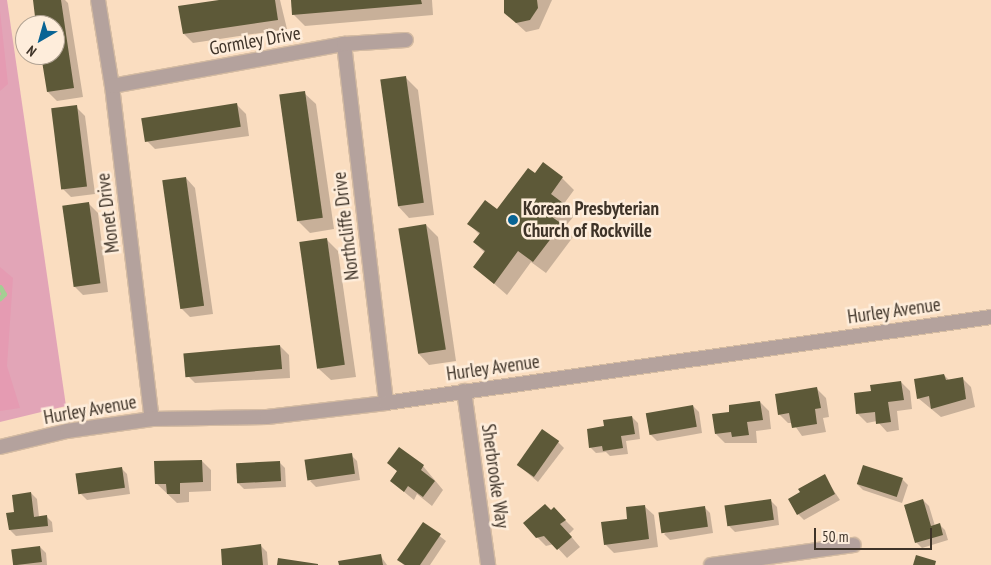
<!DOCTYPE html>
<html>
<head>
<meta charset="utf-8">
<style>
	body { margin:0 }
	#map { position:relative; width:991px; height:565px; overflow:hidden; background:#faddc0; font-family:"PT Sans Narrow",sans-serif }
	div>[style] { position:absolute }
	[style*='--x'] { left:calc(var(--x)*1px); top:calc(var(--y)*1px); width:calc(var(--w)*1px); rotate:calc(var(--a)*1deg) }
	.green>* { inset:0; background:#e2a5b7 }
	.forest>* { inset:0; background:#e59bb2 }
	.shadow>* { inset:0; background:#0003 }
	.stream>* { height:5px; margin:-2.5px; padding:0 2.5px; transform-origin:2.5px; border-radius:2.5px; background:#a4ce93 }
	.building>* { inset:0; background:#5d5938; transform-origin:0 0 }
	.roads { filter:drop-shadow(1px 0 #d4bba2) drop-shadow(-1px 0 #d4bba2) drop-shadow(0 1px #d4bba2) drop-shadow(0 -1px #d4bba2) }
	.minor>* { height:14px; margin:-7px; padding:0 7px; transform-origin:7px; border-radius:7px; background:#b4a29d }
	.tertiary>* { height:14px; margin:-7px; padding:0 7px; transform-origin:7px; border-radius:7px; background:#b4a29d }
	.dots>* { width:14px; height:14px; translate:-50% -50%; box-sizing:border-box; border:2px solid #feeddb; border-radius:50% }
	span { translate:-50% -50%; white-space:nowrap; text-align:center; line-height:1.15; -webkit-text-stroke:5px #feeddb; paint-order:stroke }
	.street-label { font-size:19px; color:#3e3328 }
	.poi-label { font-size:19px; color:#3e3328; font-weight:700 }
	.left { translate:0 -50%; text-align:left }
	.north { position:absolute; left:15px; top:15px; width:50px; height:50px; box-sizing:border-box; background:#feeddb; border:1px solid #b1a393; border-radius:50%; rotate:218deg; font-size:14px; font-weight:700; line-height:20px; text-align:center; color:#3e3328 }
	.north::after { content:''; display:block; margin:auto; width:18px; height:22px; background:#096494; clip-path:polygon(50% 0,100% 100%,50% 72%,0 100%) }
	.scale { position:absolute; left:814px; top:528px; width:118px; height:22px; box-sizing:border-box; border:2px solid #3e3328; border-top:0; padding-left:6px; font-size:15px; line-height:18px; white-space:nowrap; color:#3e3328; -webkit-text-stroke:4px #feeddb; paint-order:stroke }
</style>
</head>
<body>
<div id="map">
	<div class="green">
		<div style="clip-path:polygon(0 0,7px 0,66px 406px,0 422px)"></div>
	</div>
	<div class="forest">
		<div style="clip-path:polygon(0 11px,8px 84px,0 91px)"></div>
		<div style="clip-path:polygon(0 267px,13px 278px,7px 366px,20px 408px,0 411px)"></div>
	</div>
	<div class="shadow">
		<div style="clip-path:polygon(34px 0,65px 0,68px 3px,83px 97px,57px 101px,48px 92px,42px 55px,55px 55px,55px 25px,38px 25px)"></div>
		<div style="clip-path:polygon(228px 0,280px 0,287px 29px,193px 43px,184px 34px)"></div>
		<div style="clip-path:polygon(292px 0,432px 0,433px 15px,305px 26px,293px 14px)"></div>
		<div style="clip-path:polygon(506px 0,552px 0,539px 29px,526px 32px,515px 22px)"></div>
		<div style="clip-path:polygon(406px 78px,418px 90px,434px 215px,409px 218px,398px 206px)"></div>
		<div style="clip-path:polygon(304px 93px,316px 104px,334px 229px,310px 233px,298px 221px)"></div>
		<div style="clip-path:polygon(237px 105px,246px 114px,249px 136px,155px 149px,146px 140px)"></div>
		<div style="clip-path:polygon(76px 107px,85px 116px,95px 194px,71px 197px,62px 188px)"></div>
		<div style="clip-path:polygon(535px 175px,562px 178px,574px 190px,563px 205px,574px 216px,564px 228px,573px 237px,546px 273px,531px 262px,507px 295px,475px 267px,485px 253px,474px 242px,480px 235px,469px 224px,498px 211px)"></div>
		<div style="clip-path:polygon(186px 178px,195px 188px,213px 314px,190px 317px,181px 308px)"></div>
		<div style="clip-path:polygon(89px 204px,98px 213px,108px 292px,83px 295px,74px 286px)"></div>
		<div style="clip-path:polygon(426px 225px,438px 237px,456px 361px,429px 365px,418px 353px)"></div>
		<div style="clip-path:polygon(326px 239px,338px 251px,356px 377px,331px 380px,319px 369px)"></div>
		<div style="clip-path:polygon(280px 346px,289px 355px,290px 378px,195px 383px,186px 374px)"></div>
		<div style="clip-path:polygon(944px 375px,949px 380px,962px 378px,971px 387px,975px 407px,941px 417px,918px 398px)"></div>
		<div style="clip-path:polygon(901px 382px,910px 391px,912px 409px,897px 411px,899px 430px,887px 432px,877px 421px,867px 423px,858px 414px,872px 392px)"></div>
		<div style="clip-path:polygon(817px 389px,826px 398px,829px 417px,823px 418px,826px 432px,802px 436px,793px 423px,788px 423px,779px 414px)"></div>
		<div style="clip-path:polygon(760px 402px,769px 411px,771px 429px,756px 431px,757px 443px,725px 443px,716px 434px,731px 413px)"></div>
		<div style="clip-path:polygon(693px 406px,699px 412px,702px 433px,657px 441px,651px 435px,648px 414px)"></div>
		<div style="clip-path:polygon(632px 417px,638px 423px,640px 439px,626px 441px,628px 454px,610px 456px,606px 452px,596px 453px,590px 447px,606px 428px)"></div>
		<div style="clip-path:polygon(558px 442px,564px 448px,538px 482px,517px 464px)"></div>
		<div style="clip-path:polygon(399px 449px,423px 466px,443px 490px,432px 506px,417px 494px,414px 500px,391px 481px,398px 472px,389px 463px)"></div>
		<div style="clip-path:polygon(351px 455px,357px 461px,360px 480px,316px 487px,310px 481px)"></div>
		<div style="clip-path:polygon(202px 461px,211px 470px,211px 491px,189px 492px,189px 502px,177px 503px,156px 483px)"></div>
		<div style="clip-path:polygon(279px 462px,285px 468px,286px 487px,244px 489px,238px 483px,237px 464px)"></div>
		<div style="clip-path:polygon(121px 468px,127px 474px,130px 494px,87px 500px,81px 494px)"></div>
		<div style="clip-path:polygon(824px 476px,840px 500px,804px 520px,798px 514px)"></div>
		<div style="clip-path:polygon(902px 479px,908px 485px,902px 503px,863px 490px,857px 484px)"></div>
		<div style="clip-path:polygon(31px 493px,37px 499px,39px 517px,46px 516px,52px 522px,53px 532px,16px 536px,10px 530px,15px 513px)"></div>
		<div style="clip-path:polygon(923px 500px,929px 506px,935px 526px,939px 524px,945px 530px,948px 540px,922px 548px,916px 542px)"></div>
		<div style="clip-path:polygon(771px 501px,777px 507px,779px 525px,735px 532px,729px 526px)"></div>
		<div style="clip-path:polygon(644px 506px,654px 515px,658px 547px,614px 553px,605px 544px)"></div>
		<div style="clip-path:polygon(704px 507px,710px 513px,713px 533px,670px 540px,664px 534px)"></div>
		<div style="clip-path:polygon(563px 518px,574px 529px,569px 534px,580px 547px,567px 558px,554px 544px,546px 546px,537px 537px)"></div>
		<div style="clip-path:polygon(424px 524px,446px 541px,430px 565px,404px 565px,399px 560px)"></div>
		<div style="clip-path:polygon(261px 546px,267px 552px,268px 565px,223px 565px)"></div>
		<div style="clip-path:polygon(40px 547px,46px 553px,47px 565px,14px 565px,12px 551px)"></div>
		<div style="clip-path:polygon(380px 555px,387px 565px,340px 565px)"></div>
	</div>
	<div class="stream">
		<div style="--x:0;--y:287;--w:8;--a:60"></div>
		<div style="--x:4;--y:294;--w:6;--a:135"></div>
	</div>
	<div class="building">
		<div style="clip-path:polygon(33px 0,61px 0,74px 88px,47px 92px,41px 55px,55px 55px,55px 25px,36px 25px)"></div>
		<div style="clip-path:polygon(219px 0,275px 0,278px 20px,183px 34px,178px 6px)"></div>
		<div style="clip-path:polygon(291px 0,421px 0,422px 4px,292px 15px)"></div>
		<div style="clip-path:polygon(537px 0,538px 8px,530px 20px,516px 23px,504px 13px,504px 0)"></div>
		<div style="left:406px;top:76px;width:128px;height:26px;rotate:82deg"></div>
		<div style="left:305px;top:91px;width:128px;height:26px;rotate:82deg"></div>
		<div style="left:237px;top:103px;width:24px;height:97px;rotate:81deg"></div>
		<div style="left:77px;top:105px;width:82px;height:26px;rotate:83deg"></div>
		<div style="clip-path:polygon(543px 162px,563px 177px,551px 194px,563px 203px,552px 217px,562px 224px,533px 262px,518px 251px,494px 284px,473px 267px,485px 251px,473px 242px,480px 233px,467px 224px,485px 200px,497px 209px,528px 168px,535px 173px)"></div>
		<div style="left:186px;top:177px;width:130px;height:24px;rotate:82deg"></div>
		<div style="left:89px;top:202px;width:82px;height:27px;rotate:82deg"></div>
		<div style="left:426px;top:224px;width:127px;height:28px;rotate:81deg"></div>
		<div style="left:327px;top:238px;width:128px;height:28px;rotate:82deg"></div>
		<div style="left:280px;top:345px;width:24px;height:97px;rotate:85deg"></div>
		<div style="clip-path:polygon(944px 374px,946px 380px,963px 377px,966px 399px,931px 409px,929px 396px,917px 399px,914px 379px)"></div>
		<div style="clip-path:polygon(901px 381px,904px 400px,888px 402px,891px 422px,876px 424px,875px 412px,856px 414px,854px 393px,871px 391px,870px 385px)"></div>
		<div style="clip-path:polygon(817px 387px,821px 408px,815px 409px,817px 424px,792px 428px,789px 413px,778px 415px,775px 394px)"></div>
		<div style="clip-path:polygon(760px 401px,763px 420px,747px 422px,749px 435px,732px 437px,731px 432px,715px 434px,712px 414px,729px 412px,729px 405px)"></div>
		<div style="left:693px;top:405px;width:22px;height:48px;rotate:80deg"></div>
		<div style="clip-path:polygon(632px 416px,635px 434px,621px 436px,623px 448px,603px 451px,602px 446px,589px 448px,587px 429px,604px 426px,603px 420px)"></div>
		<div style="left:542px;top:429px;width:21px;height:44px;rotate:35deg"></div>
		<div style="clip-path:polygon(399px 447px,424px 465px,421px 470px,435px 481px,423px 497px,408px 486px,404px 492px,390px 481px,397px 471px,387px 463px)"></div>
		<div style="left:352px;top:453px;width:21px;height:48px;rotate:82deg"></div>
		<div style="clip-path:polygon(202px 460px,203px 482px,180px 483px,180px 494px,167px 494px,166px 484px,155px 484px,154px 461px)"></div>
		<div style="left:280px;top:461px;width:20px;height:44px;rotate:87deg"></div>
		<div style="left:863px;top:465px;width:42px;height:20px;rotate:18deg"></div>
		<div style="left:122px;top:467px;width:21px;height:47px;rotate:82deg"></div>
		<div style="clip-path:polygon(825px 474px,835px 494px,797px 515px,788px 499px,800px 492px,798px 489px)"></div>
		<div style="clip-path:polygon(31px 492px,34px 517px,47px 515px,48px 526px,9px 530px,6px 513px,14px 512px,12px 495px)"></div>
		<div style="left:771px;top:499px;width:21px;height:47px;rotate:82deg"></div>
		<div style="clip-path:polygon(923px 499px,931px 526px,940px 523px,943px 535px,915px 543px,904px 505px)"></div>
		<div style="clip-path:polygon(545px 504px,551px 510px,554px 507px,566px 520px,560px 524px,572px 537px,557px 550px,544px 536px,536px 538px,523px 523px)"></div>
		<div style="clip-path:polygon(645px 505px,649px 539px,604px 545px,601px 522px,627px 519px,626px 507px)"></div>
		<div style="left:705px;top:506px;width:21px;height:47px;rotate:82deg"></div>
		<div style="clip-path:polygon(423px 522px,441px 534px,420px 565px,405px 565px,397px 560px)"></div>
		<div style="clip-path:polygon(261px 544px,263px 565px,222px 565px,221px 549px)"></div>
		<div style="left:40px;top:546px;width:16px;height:29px;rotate:83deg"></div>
		<div style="clip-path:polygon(381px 554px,383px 565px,339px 565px,338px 561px)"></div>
		<div style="clip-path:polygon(916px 555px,936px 561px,935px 565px,913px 565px)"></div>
		<div style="clip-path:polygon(278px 558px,318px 564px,318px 565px,277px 565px)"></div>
	</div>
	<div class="roads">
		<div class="minor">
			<div style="--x:98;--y:0;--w:87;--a:80.8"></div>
			<div style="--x:112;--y:86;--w:335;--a:83.2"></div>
			<div style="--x:344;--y:44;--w:361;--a:83.3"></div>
			<div style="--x:112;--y:86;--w:236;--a:-10.3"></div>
			<div style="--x:344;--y:44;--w:62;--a:-3.7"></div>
			<div style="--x:464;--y:391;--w:176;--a:82.1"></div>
			<div style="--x:711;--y:565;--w:144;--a:-8"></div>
		</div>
		<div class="tertiary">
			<div style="--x:0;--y:447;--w:69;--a:-13.4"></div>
			<div style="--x:67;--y:431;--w:86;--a:-8"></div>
			<div style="--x:152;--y:419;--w:115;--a:-1"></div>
			<div style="--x:267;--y:417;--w:120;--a:-6.7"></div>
			<div style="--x:386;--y:403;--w:611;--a:-8.09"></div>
		</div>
	</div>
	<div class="dots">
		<div style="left:513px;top:220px;background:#096494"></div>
	</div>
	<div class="street-label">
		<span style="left:255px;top:41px;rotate:-10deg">Gormley Drive</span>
		<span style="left:108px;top:213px;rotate:-97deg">Monet Drive</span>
		<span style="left:346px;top:226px;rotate:-97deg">Northcliffe Drive</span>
		<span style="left:894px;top:311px;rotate:-8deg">Hurley Avenue</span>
		<span style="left:493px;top:368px;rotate:-8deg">Hurley Avenue</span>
		<span style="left:90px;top:410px;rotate:-10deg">Hurley Avenue</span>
		<span style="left:495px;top:476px;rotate:82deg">Sherbrooke Way</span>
	</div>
	<div class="poi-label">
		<span class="left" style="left:523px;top:220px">Korean Presbyterian<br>Church of Rockville</span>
	</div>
	<div class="north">N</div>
	<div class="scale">50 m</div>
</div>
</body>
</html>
